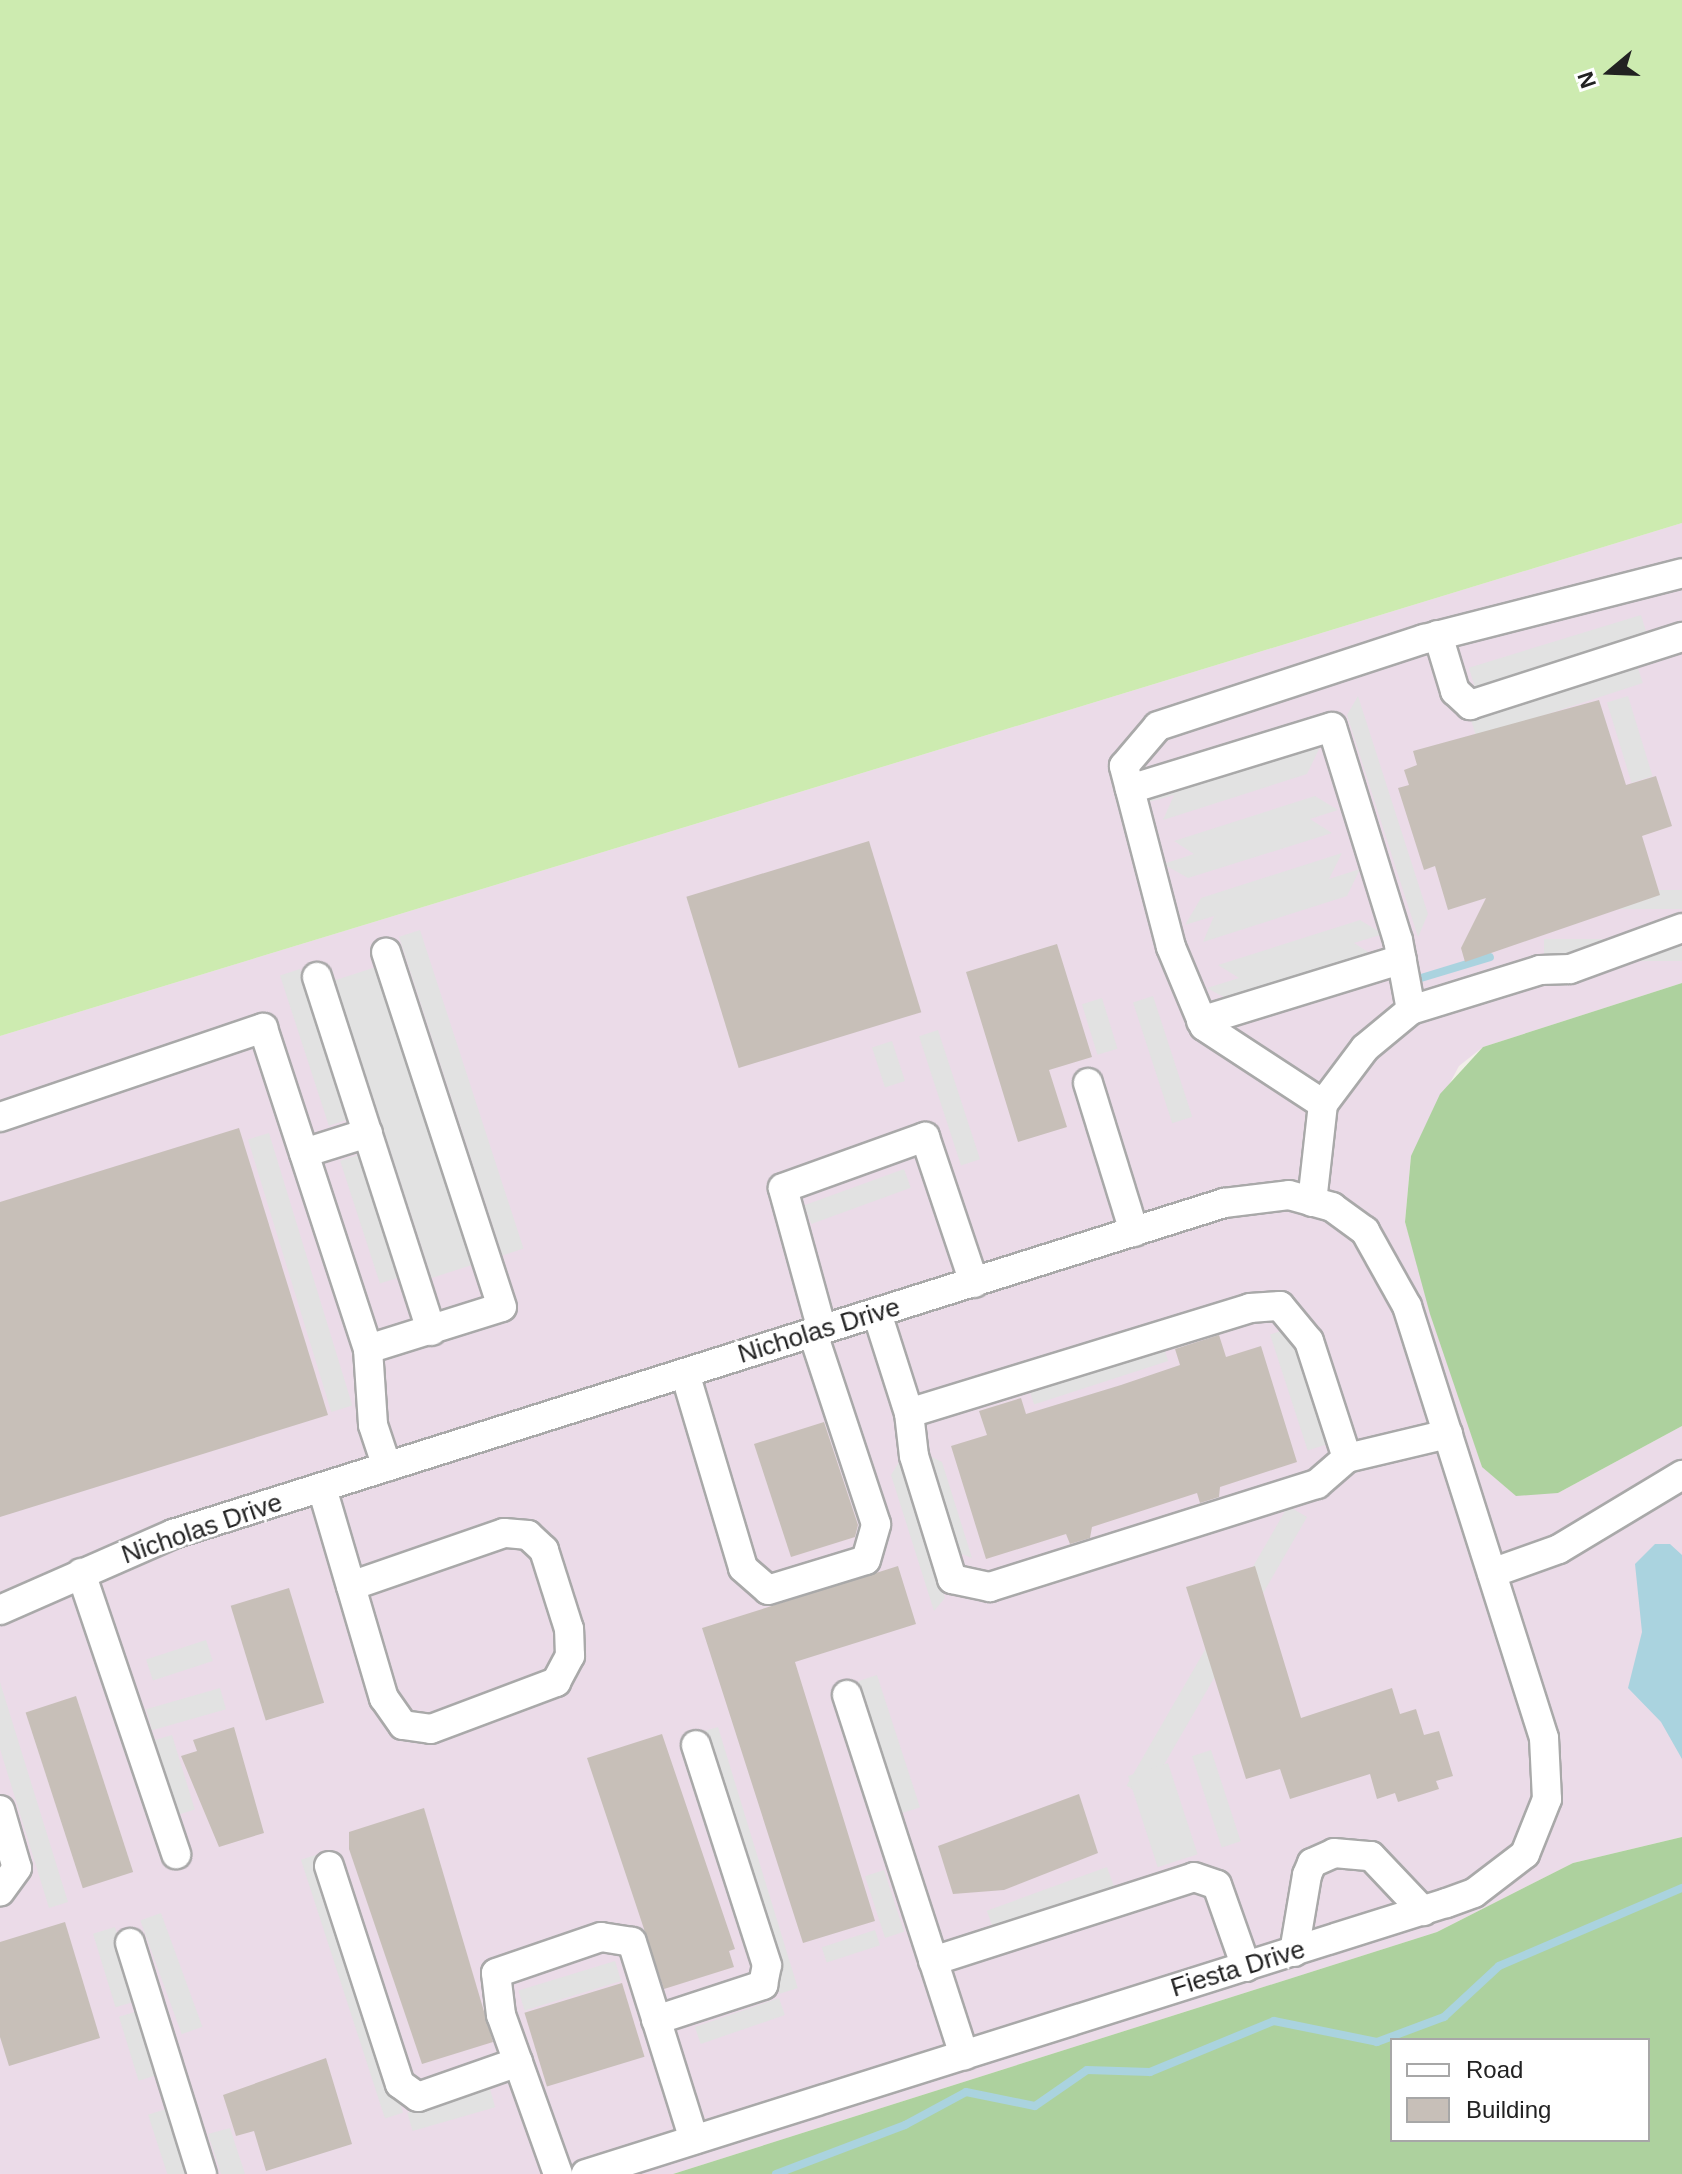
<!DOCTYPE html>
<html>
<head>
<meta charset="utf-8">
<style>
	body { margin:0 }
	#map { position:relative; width:1682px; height:2174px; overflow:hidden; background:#f2efe9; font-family:Arial,sans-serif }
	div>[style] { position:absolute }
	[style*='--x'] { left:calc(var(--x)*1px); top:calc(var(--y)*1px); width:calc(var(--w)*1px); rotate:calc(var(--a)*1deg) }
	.industrial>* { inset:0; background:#ebdbe8 }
	.grass>* { inset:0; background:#cdebb0 }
	.forest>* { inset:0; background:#add19e }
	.parking>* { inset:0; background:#e2e2e2; transform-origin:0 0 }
	.water>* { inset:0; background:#aad3df }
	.stream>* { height:8px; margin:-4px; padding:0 4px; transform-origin:4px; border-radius:4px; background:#aad3df }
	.building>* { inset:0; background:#c7bfb8; transform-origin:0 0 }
	.roads { filter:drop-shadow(2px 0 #a9a9a9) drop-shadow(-2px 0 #a9a9a9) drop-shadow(0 2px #a9a9a9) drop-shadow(0 -2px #a9a9a9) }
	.minor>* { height:28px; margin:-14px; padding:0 14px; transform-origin:14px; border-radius:14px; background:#fff }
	span { translate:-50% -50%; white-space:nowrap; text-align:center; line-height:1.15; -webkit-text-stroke:6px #fff; paint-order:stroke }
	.street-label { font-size:26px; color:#222 }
	.legend { position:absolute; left:1390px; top:2038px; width:260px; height:104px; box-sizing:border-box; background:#fff; border:2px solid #a7a7a7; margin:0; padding:10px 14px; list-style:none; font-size:24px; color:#222 }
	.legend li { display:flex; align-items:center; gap:16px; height:40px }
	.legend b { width:40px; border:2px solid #a7a7a7 }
	.north { position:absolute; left:1570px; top:32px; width:80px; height:80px; -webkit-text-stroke:6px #fff; paint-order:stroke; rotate:251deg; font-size:22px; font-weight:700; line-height:32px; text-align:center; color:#222 }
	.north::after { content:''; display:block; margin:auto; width:28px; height:36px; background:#222; clip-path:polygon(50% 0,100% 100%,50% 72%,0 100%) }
</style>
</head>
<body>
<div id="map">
	<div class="industrial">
		<div style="clip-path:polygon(1682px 523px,1682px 983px,1483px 1047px,1459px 1066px,1411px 1156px,1405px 1222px,1482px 1467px,1558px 1493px,1682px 1426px,1682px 1837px,1573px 1863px,1437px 1932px,673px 2174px,0 2174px,0 1036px)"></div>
	</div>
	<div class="grass">
		<div style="clip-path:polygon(0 0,1682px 0,1682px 523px,0 1036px)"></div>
	</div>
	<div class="forest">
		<div style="clip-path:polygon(1682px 983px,1682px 1426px,1558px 1493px,1516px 1496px,1482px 1467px,1430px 1314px,1405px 1222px,1411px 1156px,1440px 1094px,1483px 1047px)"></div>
		<div style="clip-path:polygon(evenodd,1682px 1837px,1682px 2174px,673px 2174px,1437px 1932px,1573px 1863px,1682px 1837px,1648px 2040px,1648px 2140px,1392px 2140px,1392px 2040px,1648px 2040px)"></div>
	</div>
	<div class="parking">
		<div style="left:1641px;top:615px;width:21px;height:180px;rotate:73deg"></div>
		<div style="left:1637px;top:665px;width:19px;height:175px;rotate:72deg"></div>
		<div style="clip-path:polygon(1358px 696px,1428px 914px,1418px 937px,1347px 715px)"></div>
		<div style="left:1628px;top:696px;width:84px;height:22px;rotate:73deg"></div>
		<div style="clip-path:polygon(1301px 731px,1289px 757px,1320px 747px,1307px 774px,1163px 820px,1174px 795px,1145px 803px,1161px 776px)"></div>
		<div style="clip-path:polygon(1315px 796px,1338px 810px,1310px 819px,1332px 833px,1188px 878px,1163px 864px,1194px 854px,1174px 841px)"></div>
		<div style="clip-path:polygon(1342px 853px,1329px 879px,1360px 869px,1347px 896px,1203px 942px,1214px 916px,1185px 925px,1201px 898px)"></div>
		<div style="left:1682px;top:890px;width:19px;height:149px;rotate:90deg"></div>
		<div style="clip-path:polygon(1360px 920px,1383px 934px,1354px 943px,1376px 957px,1233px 1002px,1207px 988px,1239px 978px,1218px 965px)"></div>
		<div style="left:420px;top:930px;width:335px;height:22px;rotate:72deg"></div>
		<div style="left:1682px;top:939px;width:22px;height:138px;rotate:90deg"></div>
		<div style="left:376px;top:967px;width:313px;height:43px;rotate:72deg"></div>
		<div style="left:300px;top:969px;width:158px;height:21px;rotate:72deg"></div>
		<div style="left:1153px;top:996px;width:127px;height:21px;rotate:72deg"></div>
		<div style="left:1102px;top:998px;width:53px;height:21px;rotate:73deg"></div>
		<div style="left:938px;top:1030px;width:136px;height:20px;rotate:72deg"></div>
		<div style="left:892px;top:1041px;width:42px;height:21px;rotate:72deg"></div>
		<div style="left:269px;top:1133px;width:285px;height:22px;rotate:73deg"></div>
		<div style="left:361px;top:1154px;width:129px;height:22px;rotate:72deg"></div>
		<div style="left:904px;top:1169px;width:20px;height:106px;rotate:70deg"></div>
		<div style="left:1290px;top:1328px;width:122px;height:21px;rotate:72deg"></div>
		<div style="left:1162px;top:1342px;width:20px;height:141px;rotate:72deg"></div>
		<div style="clip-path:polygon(921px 1452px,942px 1462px,972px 1558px,951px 1550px)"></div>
		<div style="clip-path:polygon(902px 1457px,945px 1598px,934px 1611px,891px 1475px)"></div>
		<div style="left:1288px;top:1506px;width:22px;height:323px;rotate:30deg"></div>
		<div style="left:206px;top:1640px;width:22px;height:63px;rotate:72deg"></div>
		<div style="left:877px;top:1675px;width:139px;height:20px;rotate:72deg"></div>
		<div style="clip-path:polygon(0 1682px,68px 1902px,49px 1908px,0 1749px)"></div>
		<div style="left:220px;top:1688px;width:22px;height:77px;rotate:74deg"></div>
		<div style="left:718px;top:1727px;width:273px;height:19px;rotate:73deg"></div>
		<div style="left:172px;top:1735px;width:78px;height:20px;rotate:73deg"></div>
		<div style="left:1211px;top:1750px;width:96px;height:20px;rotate:72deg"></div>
		<div style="left:1168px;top:1763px;width:96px;height:42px;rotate:72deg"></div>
		<div style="left:319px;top:1854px;width:272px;height:19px;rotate:72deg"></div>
		<div style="left:1107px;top:1867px;width:20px;height:128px;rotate:70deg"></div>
		<div style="left:884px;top:1870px;width:65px;height:20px;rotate:72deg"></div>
		<div style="left:161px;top:1913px;width:121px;height:22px;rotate:70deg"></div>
		<div style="left:115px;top:1927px;width:77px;height:23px;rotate:73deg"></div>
		<div style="left:875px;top:1930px;width:16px;height:56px;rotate:72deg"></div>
		<div style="left:615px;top:1961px;width:21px;height:101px;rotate:73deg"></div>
		<div style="left:779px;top:1998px;width:18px;height:89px;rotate:71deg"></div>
		<div style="left:141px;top:2010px;width:67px;height:23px;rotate:73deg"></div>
		<div style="left:490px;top:2089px;width:19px;height:86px;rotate:74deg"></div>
		<div style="left:169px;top:2108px;width:69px;height:22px;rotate:72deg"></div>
		<div style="clip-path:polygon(230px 2128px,245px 2174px,221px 2174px,208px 2134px)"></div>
	</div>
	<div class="water">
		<div style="clip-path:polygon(1655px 1544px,1670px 1544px,1682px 1555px,1682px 1759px,1661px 1722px,1628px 1688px,1642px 1632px,1635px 1564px)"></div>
	</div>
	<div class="stream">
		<div style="--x:1421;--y:978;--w:72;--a:-16.9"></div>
		<div style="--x:776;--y:2174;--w:138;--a:-20.8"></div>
		<div style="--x:905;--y:2125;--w:69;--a:-28.4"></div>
		<div style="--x:966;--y:2092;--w:70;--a:11.5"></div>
		<div style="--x:1035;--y:2106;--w:63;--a:-34.7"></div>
		<div style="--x:1087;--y:2070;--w:63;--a:1.8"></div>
		<div style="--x:1150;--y:2072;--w:134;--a:-22.4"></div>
		<div style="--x:1274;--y:2021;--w:105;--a:11.5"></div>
		<div style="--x:1377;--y:2042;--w:72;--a:-20.5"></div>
		<div style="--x:1444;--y:2017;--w:75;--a:-42.8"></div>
		<div style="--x:1499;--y:1966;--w:199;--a:-23.1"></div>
	</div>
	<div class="building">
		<div style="clip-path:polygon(1599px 700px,1626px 785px,1656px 776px,1672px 826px,1642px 836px,1660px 895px,1465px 962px,1461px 948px,1486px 898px,1448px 910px,1435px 866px,1424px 870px,1398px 788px,1409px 785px,1404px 770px,1417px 765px,1413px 751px)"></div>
		<div style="left:869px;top:841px;width:179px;height:191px;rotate:73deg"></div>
		<div style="clip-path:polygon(1057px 944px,1092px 1057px,1049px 1070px,1067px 1127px,1018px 1142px,966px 972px)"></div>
		<div style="clip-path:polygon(239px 1128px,328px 1415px,0 1517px,0 1202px)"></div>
		<div style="clip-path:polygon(1219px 1335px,1226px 1357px,1261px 1346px,1297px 1462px,1220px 1487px,1219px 1497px,1200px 1503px,1197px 1493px,1092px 1527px,1090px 1538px,1070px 1544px,1066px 1534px,986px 1559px,951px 1446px,987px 1435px,979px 1411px,1021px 1398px,1026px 1414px,1121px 1385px,1180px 1365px,1175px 1349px)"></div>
		<div style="clip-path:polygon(824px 1422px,858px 1525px,855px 1537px,791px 1557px,754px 1444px)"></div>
		<div style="clip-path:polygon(898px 1566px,916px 1624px,795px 1662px,875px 1921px,803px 1943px,702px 1628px)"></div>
		<div style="clip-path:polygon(1255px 1566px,1301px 1718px,1392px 1688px,1400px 1714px,1416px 1709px,1424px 1735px,1439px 1731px,1453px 1776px,1436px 1781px,1439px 1789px,1398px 1802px,1395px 1793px,1377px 1799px,1370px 1774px,1290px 1799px,1280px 1769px,1246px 1779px,1186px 1587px)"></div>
		<div style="left:289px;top:1588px;width:120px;height:61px;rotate:73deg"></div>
		<div style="left:76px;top:1696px;width:185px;height:53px;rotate:72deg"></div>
		<div style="clip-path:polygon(234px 1727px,264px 1833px,219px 1847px,181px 1756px,197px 1751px,193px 1740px)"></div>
		<div style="clip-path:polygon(662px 1734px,735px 1949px,729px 1951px,734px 1967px,664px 1989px,587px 1758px)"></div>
		<div style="clip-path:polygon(1079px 1794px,1098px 1853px,1004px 1890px,953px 1894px,938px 1846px)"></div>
		<div style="clip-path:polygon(424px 1808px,493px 2042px,422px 2064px,349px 1849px,349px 1832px)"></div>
		<div style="clip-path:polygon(65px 1922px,100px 2038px,9px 2066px,0 2037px,0 1942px)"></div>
		<div style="left:622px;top:1983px;width:77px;height:102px;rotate:73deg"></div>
		<div style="clip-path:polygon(326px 2058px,352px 2144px,266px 2171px,254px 2131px,236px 2136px,223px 2095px)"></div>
	</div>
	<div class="roads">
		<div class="minor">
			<div style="--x:1438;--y:635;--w:59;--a:73.1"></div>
			<div style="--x:1455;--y:691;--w:21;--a:43"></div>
			<div style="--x:1470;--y:705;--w:223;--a:-17.8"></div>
			<div style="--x:1130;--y:789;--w:211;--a:-17.1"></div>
			<div style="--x:1332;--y:727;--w:223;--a:72.8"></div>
			<div style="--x:1398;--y:940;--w:71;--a:79.5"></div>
			<div style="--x:317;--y:977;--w:372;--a:72.1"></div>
			<div style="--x:1201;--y:1021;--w:210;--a:-17.1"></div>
			<div style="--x:1088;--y:1083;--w:156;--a:72.8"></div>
			<div style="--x:1323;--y:1104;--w:142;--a:-146.8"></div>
			<div style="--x:1204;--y:1026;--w:86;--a:-112.7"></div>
			<div style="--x:1171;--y:947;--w:187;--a:-104.6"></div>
			<div style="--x:1124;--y:766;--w:52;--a:-49.6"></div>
			<div style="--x:1158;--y:726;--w:280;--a:-18.1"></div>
			<div style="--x:1424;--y:639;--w:266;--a:-14.3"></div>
			<div style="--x:0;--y:1117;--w:278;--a:-18.7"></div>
			<div style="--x:263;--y:1028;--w:338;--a:71.9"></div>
			<div style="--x:368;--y:1349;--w:76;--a:86.2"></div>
			<div style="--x:373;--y:1425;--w:44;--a:71.6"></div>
			<div style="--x:304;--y:1153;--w:67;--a:-17.4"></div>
			<div style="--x:1312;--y:1202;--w:99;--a:-83.6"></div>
			<div style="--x:1323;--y:1104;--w:70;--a:-53.1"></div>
			<div style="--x:1365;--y:1048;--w:60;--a:-39.6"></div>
			<div style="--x:1411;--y:1010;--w:135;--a:-17.2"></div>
			<div style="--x:1540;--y:970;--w:30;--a:-2"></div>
			<div style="--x:1570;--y:969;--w:119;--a:-20.1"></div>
			<div style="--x:877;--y:1313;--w:105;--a:72.3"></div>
			<div style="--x:909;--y:1413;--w:357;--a:-17.1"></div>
			<div style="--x:1250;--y:1308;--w:30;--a:-4"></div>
			<div style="--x:1280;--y:1306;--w:45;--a:50.4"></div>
			<div style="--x:1309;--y:1341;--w:123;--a:72"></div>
			<div style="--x:1347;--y:1458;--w:104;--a:-13.4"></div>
			<div style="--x:822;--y:1330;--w:147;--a:-105.4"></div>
			<div style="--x:783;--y:1188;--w:151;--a:-19.8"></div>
			<div style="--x:925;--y:1137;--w:154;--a:71.4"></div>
			<div style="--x:368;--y:1349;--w:140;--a:-17.4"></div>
			<div style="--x:502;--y:1307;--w:373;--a:-108.1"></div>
			<div style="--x:685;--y:1373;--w:203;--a:73.4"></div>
			<div style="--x:743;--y:1568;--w:33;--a:41"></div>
			<div style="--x:768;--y:1590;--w:102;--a:-17"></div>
			<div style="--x:866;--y:1560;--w:37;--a:-74"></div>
			<div style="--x:876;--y:1524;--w:201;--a:-108.3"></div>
			<div style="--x:909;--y:1413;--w:43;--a:83.4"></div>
			<div style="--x:914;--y:1456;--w:129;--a:72.8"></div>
			<div style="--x:952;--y:1579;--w:39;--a:12"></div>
			<div style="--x:990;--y:1587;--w:343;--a:-17.5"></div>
			<div style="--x:1317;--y:1484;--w:40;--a:-41"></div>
			<div style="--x:322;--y:1488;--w:219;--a:73.6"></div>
			<div style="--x:384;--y:1698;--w:33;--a:55"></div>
			<div style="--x:403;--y:1725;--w:28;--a:8"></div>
			<div style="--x:431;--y:1729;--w:134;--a:-20.6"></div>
			<div style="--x:556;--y:1682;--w:30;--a:-62"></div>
			<div style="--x:570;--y:1656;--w:27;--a:-92"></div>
			<div style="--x:569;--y:1629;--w:83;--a:-107.6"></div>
			<div style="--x:544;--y:1550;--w:22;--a:-137"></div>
			<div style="--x:528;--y:1535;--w:24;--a:-175"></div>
			<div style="--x:504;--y:1533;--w:162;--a:160.9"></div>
			<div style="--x:81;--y:1573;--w:297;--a:71.3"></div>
			<div style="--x:1492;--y:1573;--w:71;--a:-19.7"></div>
			<div style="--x:1559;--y:1549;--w:144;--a:-31"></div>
			<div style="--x:0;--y:1610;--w:189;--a:-23.7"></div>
			<div style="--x:173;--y:1534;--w:1102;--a:-17.48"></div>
			<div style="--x:1224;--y:1203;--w:65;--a:-7"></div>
			<div style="--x:1289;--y:1195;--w:45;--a:15.6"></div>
			<div style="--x:1332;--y:1207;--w:41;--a:36"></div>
			<div style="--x:1365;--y:1231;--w:86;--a:60.8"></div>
			<div style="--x:1407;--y:1306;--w:453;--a:72.4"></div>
			<div style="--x:1544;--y:1738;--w:61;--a:87.2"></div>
			<div style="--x:1547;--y:1799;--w:59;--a:111.8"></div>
			<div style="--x:1525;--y:1854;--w:64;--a:142.6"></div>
			<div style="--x:1474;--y:1893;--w:30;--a:160"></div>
			<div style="--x:1446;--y:1903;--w:902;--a:162.51"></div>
			<div style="--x:847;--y:1695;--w:379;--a:72"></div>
			<div style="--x:0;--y:1810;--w:60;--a:73.7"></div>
			<div style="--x:17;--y:1868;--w:29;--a:126"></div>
			<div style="--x:329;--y:1866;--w:229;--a:72"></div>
			<div style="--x:400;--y:2084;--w:22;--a:36"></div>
			<div style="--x:418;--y:2097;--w:106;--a:-19.3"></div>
			<div style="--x:130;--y:1943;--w:242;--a:72.7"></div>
			<div style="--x:1294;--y:1952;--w:78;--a:-80.4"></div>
			<div style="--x:1307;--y:1875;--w:13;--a:-67"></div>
			<div style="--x:1312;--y:1863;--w:24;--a:-24"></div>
			<div style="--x:1334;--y:1853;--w:37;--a:5"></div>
			<div style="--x:1371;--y:1856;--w:76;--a:46.6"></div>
			<div style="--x:933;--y:1961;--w:274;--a:-17.8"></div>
			<div style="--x:1194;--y:1877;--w:24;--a:19"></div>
			<div style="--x:1217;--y:1885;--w:87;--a:70.5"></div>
			<div style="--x:656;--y:2020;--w:113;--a:-18.1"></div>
			<div style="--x:763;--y:1985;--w:20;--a:-79"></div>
			<div style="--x:767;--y:1965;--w:231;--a:-107.9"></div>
			<div style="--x:558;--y:2174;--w:169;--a:-109.7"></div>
			<div style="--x:501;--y:2015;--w:42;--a:-96.8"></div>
			<div style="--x:496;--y:1973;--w:111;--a:-18.9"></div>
			<div style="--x:601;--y:1937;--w:31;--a:9"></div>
			<div style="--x:632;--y:1942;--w:207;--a:72.6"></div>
		</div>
	</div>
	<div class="street-label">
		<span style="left:819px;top:1331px;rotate:-17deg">Nicholas Drive</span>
		<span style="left:202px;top:1529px;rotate:-19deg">Nicholas Drive</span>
		<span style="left:1238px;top:1969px;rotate:-17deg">Fiesta Drive</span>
	</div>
	<ul class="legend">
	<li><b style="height:10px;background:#fff"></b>Road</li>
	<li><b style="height:22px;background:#c7bfb8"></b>Building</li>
	</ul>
	<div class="north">N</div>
</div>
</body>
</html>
